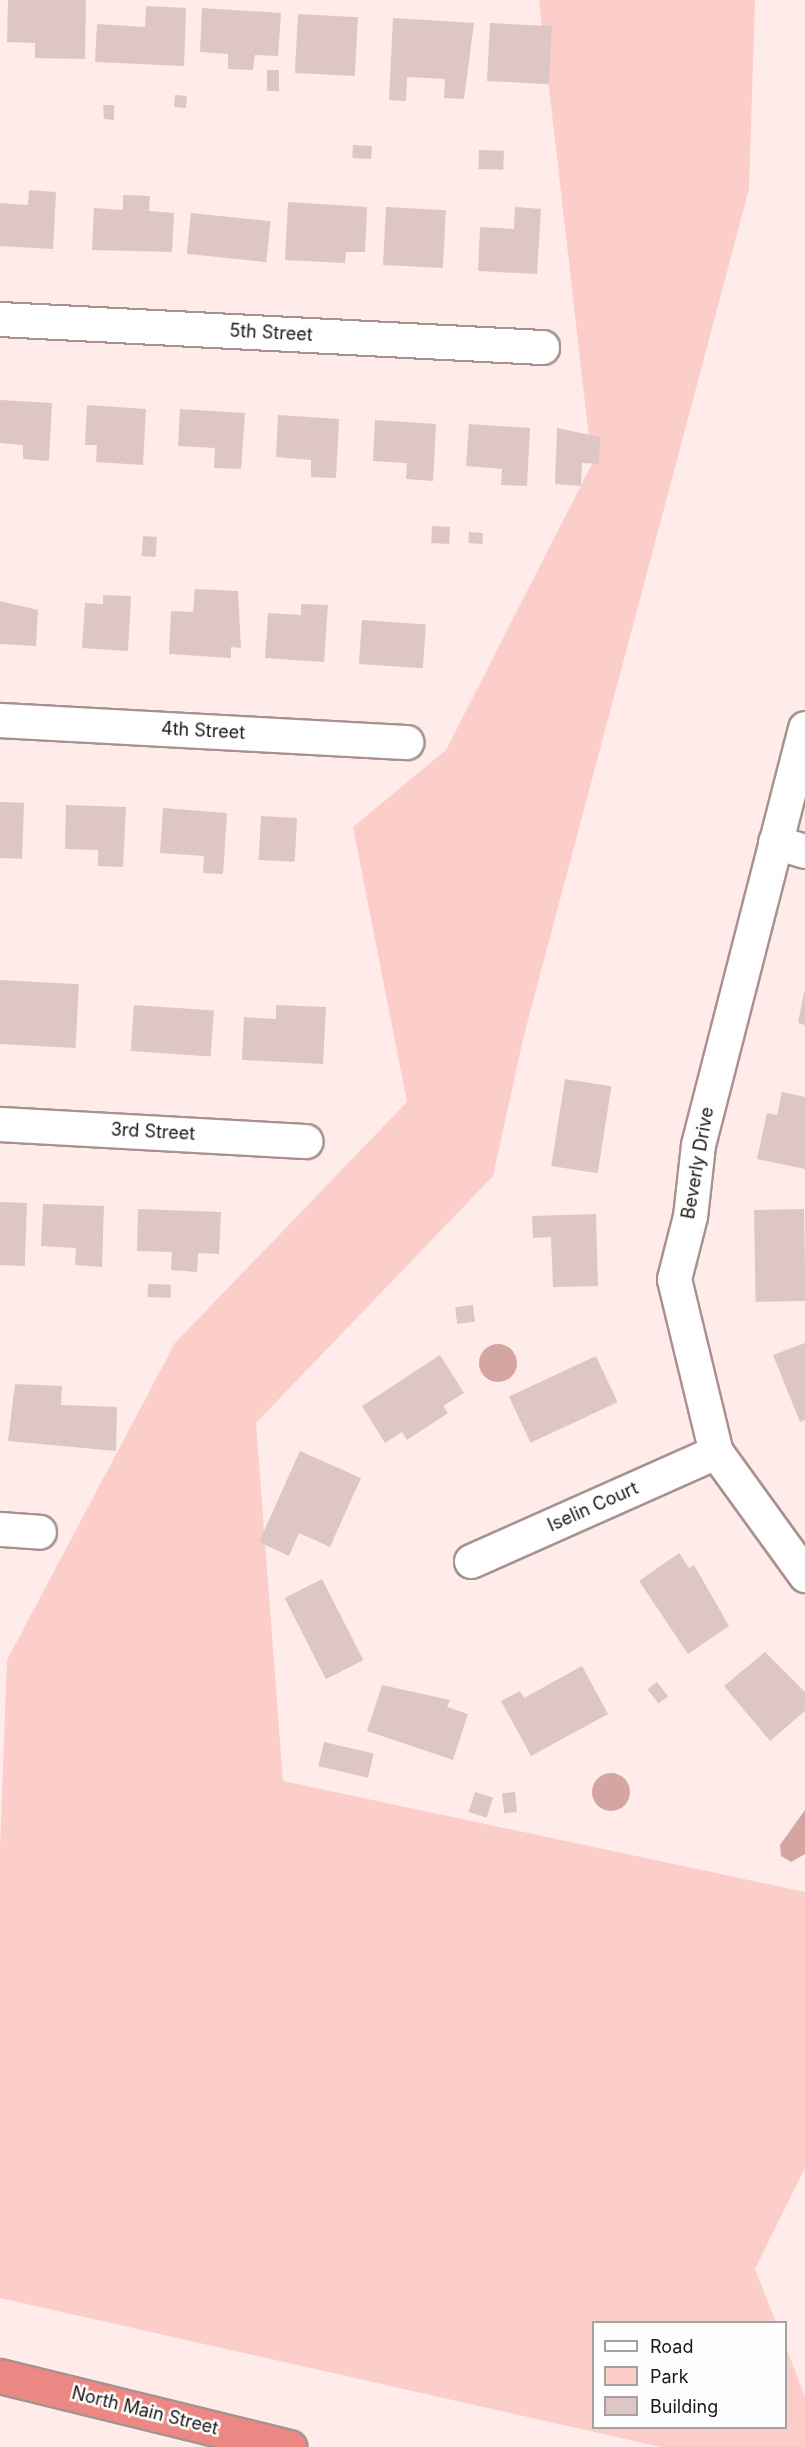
<!DOCTYPE html>
<html>
<head>
<meta charset="utf-8">
<style>
	body { margin:0 }
	#map { position:relative; width:805px; height:2447px; overflow:hidden; background:#ffebe9; font-family:Inter,sans-serif }
	div>[style] { position:absolute }
	[style*='--x'] { left:calc(var(--x)*1px); top:calc(var(--y)*1px); width:calc(var(--w)*1px); rotate:calc(var(--a)*1deg) }
	.green>* { inset:0; background:#fcceca }
	.water>* { inset:0; background:#d4a6a2 }
	.round { border-radius:50% }
	.building>* { inset:0; background:#dec6c4; transform-origin:0 0 }
	.roads { filter:drop-shadow(2px 0 #a89290) drop-shadow(-2px 0 #a89290) drop-shadow(0 2px #a89290) drop-shadow(0 -2px #a89290) }
	.minor>* { height:33px; margin:-16.5px; padding:0 16.5px; transform-origin:16.5px; border-radius:16.5px; background:#fff }
	.trunk>* { height:33px; margin:-16.5px; padding:0 16.5px; transform-origin:16.5px; border-radius:16.5px; background:#ec8884 }
	span { translate:-50% -50%; white-space:nowrap; text-align:center; line-height:1.15; -webkit-text-stroke:5px #fefefe; paint-order:stroke }
	.street-label { font-size:18px; color:#1e1615 }
	.legend { position:absolute; left:592px; top:2321px; width:195px; height:108px; box-sizing:border-box; background:#fefefe; border:2px solid #a4a1a1; margin:0; padding:8px 10px; list-style:none; font-size:18px; color:#1e1615 }
	.legend li { display:flex; align-items:center; gap:12px; height:30px }
	.legend b { width:30px; border:2px solid #a4a1a1 }
</style>
</head>
<body>
<div id="map">
	<div class="green">
		<div style="clip-path:polygon(539px 0,755px 0,749px 189px,524px 1035px,493px 1176px,256px 1423px,283px 1781px,805px 1892px,805px 2168px,755px 2269px,776px 2322px,594px 2322px,594px 2428px,786px 2428px,786px 2347px,805px 2397px,805px 2447px,661px 2447px,0 2298px,0 1849px,7px 1660px,175px 1343px,407px 1102px,353px 827px,446px 750px,592px 464px)"></div>
	</div>
	<div class="water">
		<div class="round" style="left:479px;top:1344px;width:38px;height:38px"></div>
		<div class="round" style="left:592px;top:1773px;width:38px;height:38px"></div>
		<div style="clip-path:polygon(805px 1810px,805px 1854px,791px 1862px,781px 1856px,780px 1845px)"></div>
	</div>
	<div class="building">
		<div style="clip-path:polygon(8px 0,86px 0,85px 59px,35px 58px,35px 43px,7px 42px)"></div>
		<div style="clip-path:polygon(146px 6px,186px 8px,184px 66px,95px 62px,97px 24px,145px 27px)"></div>
		<div style="clip-path:polygon(202px 8px,281px 13px,278px 56px,255px 55px,253px 70px,228px 69px,228px 54px,200px 52px)"></div>
		<div style="left:298px;top:14px;width:60px;height:59px;rotate:3deg"></div>
		<div style="clip-path:polygon(393px 18px,474px 23px,464px 99px,444px 98px,445px 79px,407px 77px,406px 101px,389px 100px)"></div>
		<div style="left:490px;top:23px;width:62px;height:58px;rotate:3deg"></div>
		<div style="left:267px;top:70px;width:12px;height:21px"></div>
		<div style="left:175px;top:95px;width:12px;height:12px;rotate:5deg"></div>
		<div style="clip-path:polygon(103px 105px,114px 105px,114px 120px,104px 119px)"></div>
		<div style="left:353px;top:145px;width:19px;height:13px;rotate:3deg"></div>
		<div style="left:479px;top:150px;width:25px;height:19px;rotate:2deg"></div>
		<div style="clip-path:polygon(29px 190px,56px 192px,53px 249px,0 246px,0 203px,28px 205px)"></div>
		<div style="clip-path:polygon(123px 195px,150px 196px,149px 211px,174px 213px,172px 252px,92px 250px,94px 208px,123px 210px)"></div>
		<div style="clip-path:polygon(288px 202px,367px 207px,365px 252px,346px 252px,345px 263px,285px 260px)"></div>
		<div style="left:386px;top:207px;width:60px;height:58px;rotate:3deg"></div>
		<div style="clip-path:polygon(515px 207px,541px 209px,537px 274px,478px 271px,480px 227px,514px 229px)"></div>
		<div style="left:191px;top:213px;width:80px;height:41px;rotate:6deg"></div>
		<div style="clip-path:polygon(0 400px,52px 403px,49px 461px,23px 459px,23px 445px,0 443px)"></div>
		<div style="clip-path:polygon(87px 405px,146px 409px,143px 465px,96px 462px,97px 445px,85px 445px)"></div>
		<div style="clip-path:polygon(180px 409px,245px 413px,241px 469px,214px 468px,215px 448px,178px 446px)"></div>
		<div style="clip-path:polygon(278px 415px,339px 419px,336px 478px,311px 477px,311px 460px,276px 457px)"></div>
		<div style="clip-path:polygon(375px 420px,436px 424px,433px 481px,406px 479px,407px 463px,373px 461px)"></div>
		<div style="clip-path:polygon(469px 424px,530px 428px,527px 486px,501px 485px,502px 469px,466px 466px)"></div>
		<div style="clip-path:polygon(557px 428px,600px 437px,599px 464px,582px 463px,581px 486px,555px 484px)"></div>
		<div style="left:432px;top:526px;width:18px;height:17px;rotate:3deg"></div>
		<div style="left:469px;top:532px;width:14px;height:11px;rotate:4deg"></div>
		<div style="left:143px;top:536px;width:14px;height:20px;rotate:4deg"></div>
		<div style="clip-path:polygon(195px 589px,238px 591px,241px 648px,231px 647px,231px 658px,169px 654px,171px 611px,193px 612px)"></div>
		<div style="clip-path:polygon(103px 595px,131px 596px,128px 651px,82px 648px,85px 603px,103px 604px)"></div>
		<div style="clip-path:polygon(0 601px,38px 610px,36px 646px,0 644px)"></div>
		<div style="clip-path:polygon(301px 604px,328px 605px,324px 662px,265px 658px,268px 613px,301px 615px)"></div>
		<div style="left:362px;top:620px;width:64px;height:44px;rotate:4deg"></div>
		<div style="left:0;top:802px;width:24px;height:56px;rotate:2deg"></div>
		<div style="clip-path:polygon(66px 805px,126px 807px,123px 867px,98px 866px,98px 850px,65px 849px)"></div>
		<div style="clip-path:polygon(163px 808px,227px 813px,223px 874px,203px 873px,204px 856px,160px 853px)"></div>
		<div style="left:261px;top:816px;width:36px;height:44px;rotate:3deg"></div>
		<div style="left:0;top:980px;width:79px;height:64px;rotate:3deg"></div>
		<div style="clip-path:polygon(804px 992px,805px 992px,805px 1025px,798px 1023px)"></div>
		<div style="left:134px;top:1005px;width:80px;height:46px;rotate:4deg"></div>
		<div style="clip-path:polygon(276px 1005px,326px 1007px,323px 1064px,242px 1060px,244px 1017px,276px 1019px)"></div>
		<div style="left:565px;top:1079px;width:47px;height:88px;rotate:9deg"></div>
		<div style="clip-path:polygon(782px 1092px,805px 1097px,805px 1169px,757px 1159px,767px 1113px,777px 1115px)"></div>
		<div style="left:0;top:1202px;width:27px;height:63px;rotate:2deg"></div>
		<div style="clip-path:polygon(43px 1204px,104px 1206px,102px 1267px,75px 1265px,76px 1248px,41px 1246px)"></div>
		<div style="clip-path:polygon(138px 1209px,221px 1212px,219px 1254px,198px 1253px,197px 1272px,171px 1270px,172px 1252px,137px 1251px)"></div>
		<div style="left:804px;top:1209px;width:92px;height:50px;rotate:89deg"></div>
		<div style="clip-path:polygon(596px 1214px,598px 1286px,553px 1287px,551px 1237px,533px 1238px,532px 1216px)"></div>
		<div style="left:148px;top:1284px;width:23px;height:13px;rotate:2deg"></div>
		<div style="left:473px;top:1305px;width:17px;height:18px;rotate:83deg"></div>
		<div style="clip-path:polygon(805px 1343px,805px 1420px,800px 1422px,773px 1355px)"></div>
		<div style="clip-path:polygon(440px 1355px,464px 1393px,443px 1406px,448px 1413px,407px 1440px,402px 1432px,385px 1443px,362px 1406px)"></div>
		<div style="left:596px;top:1356px;width:51px;height:96px;rotate:65deg"></div>
		<div style="clip-path:polygon(15px 1384px,62px 1386px,61px 1405px,117px 1407px,116px 1451px,8px 1441px)"></div>
		<div style="clip-path:polygon(300px 1451px,361px 1478px,330px 1547px,299px 1533px,289px 1556px,259px 1542px)"></div>
		<div style="clip-path:polygon(679px 1553px,689px 1568px,694px 1565px,729px 1626px,688px 1654px,639px 1581px)"></div>
		<div style="left:322px;top:1579px;width:91px;height:42px;rotate:63deg"></div>
		<div style="clip-path:polygon(765px 1652px,805px 1692px,805px 1711px,770px 1741px,724px 1686px)"></div>
		<div style="clip-path:polygon(582px 1666px,608px 1714px,531px 1756px,501px 1701px,520px 1691px,524px 1698px)"></div>
		<div style="left:657px;top:1682px;width:18px;height:12px;rotate:52deg"></div>
		<div style="clip-path:polygon(382px 1685px,450px 1700px,447px 1707px,468px 1714px,453px 1760px,367px 1731px)"></div>
		<div style="left:324px;top:1742px;width:51px;height:25px;rotate:13deg"></div>
		<div style="left:475px;top:1792px;width:19px;height:21px;rotate:18deg"></div>
		<div style="left:515px;top:1792px;width:20px;height:13px;rotate:84deg"></div>
	</div>
	<div class="roads">
		<div class="minor">
			<div style="--x:0;--y:319;--w:543;--a:2.96"></div>
			<div style="--x:0;--y:720;--w:407;--a:3.1"></div>
			<div style="--x:805;--y:728;--w:431;--a:104.4"></div>
			<div style="--x:698;--y:1145;--w:71;--a:96.4"></div>
			<div style="--x:690;--y:1216;--w:65;--a:104.3"></div>
			<div style="--x:674;--y:1279;--w:178;--a:76.4"></div>
			<div style="--x:716;--y:1452;--w:152;--a:54.1"></div>
			<div style="--x:775;--y:842;--w:31;--a:17"></div>
			<div style="--x:0;--y:1124;--w:306;--a:3.2"></div>
			<div style="--x:0;--y:1529;--w:39;--a:4"></div>
			<div style="--x:471;--y:1561;--w:268;--a:-24"></div>
		</div>
		<div class="trunk">
			<div style="--x:0;--y:2376;--w:298;--a:13.8"></div>
		</div>
	</div>
	<div class="street-label">
		<span style="left:271px;top:333px;rotate:3deg">5th Street</span>
		<span style="left:203px;top:731px;rotate:3deg">4th Street</span>
		<span style="left:153px;top:1132px;rotate:3deg">3rd Street</span>
		<span style="left:698px;top:1163px;rotate:-80deg">Beverly Drive</span>
		<span style="left:593px;top:1507px;rotate:-24deg">Iselin Court</span>
		<span style="left:145px;top:2411px;rotate:14deg">North Main Street</span>
	</div>
	<ul class="legend">
	<li><b style="height:8px;background:#fff"></b>Road</li>
	<li><b style="height:16px;background:#fcceca"></b>Park</li>
	<li><b style="height:16px;background:#dec6c4"></b>Building</li>
	</ul>
</div>
</body>
</html>
